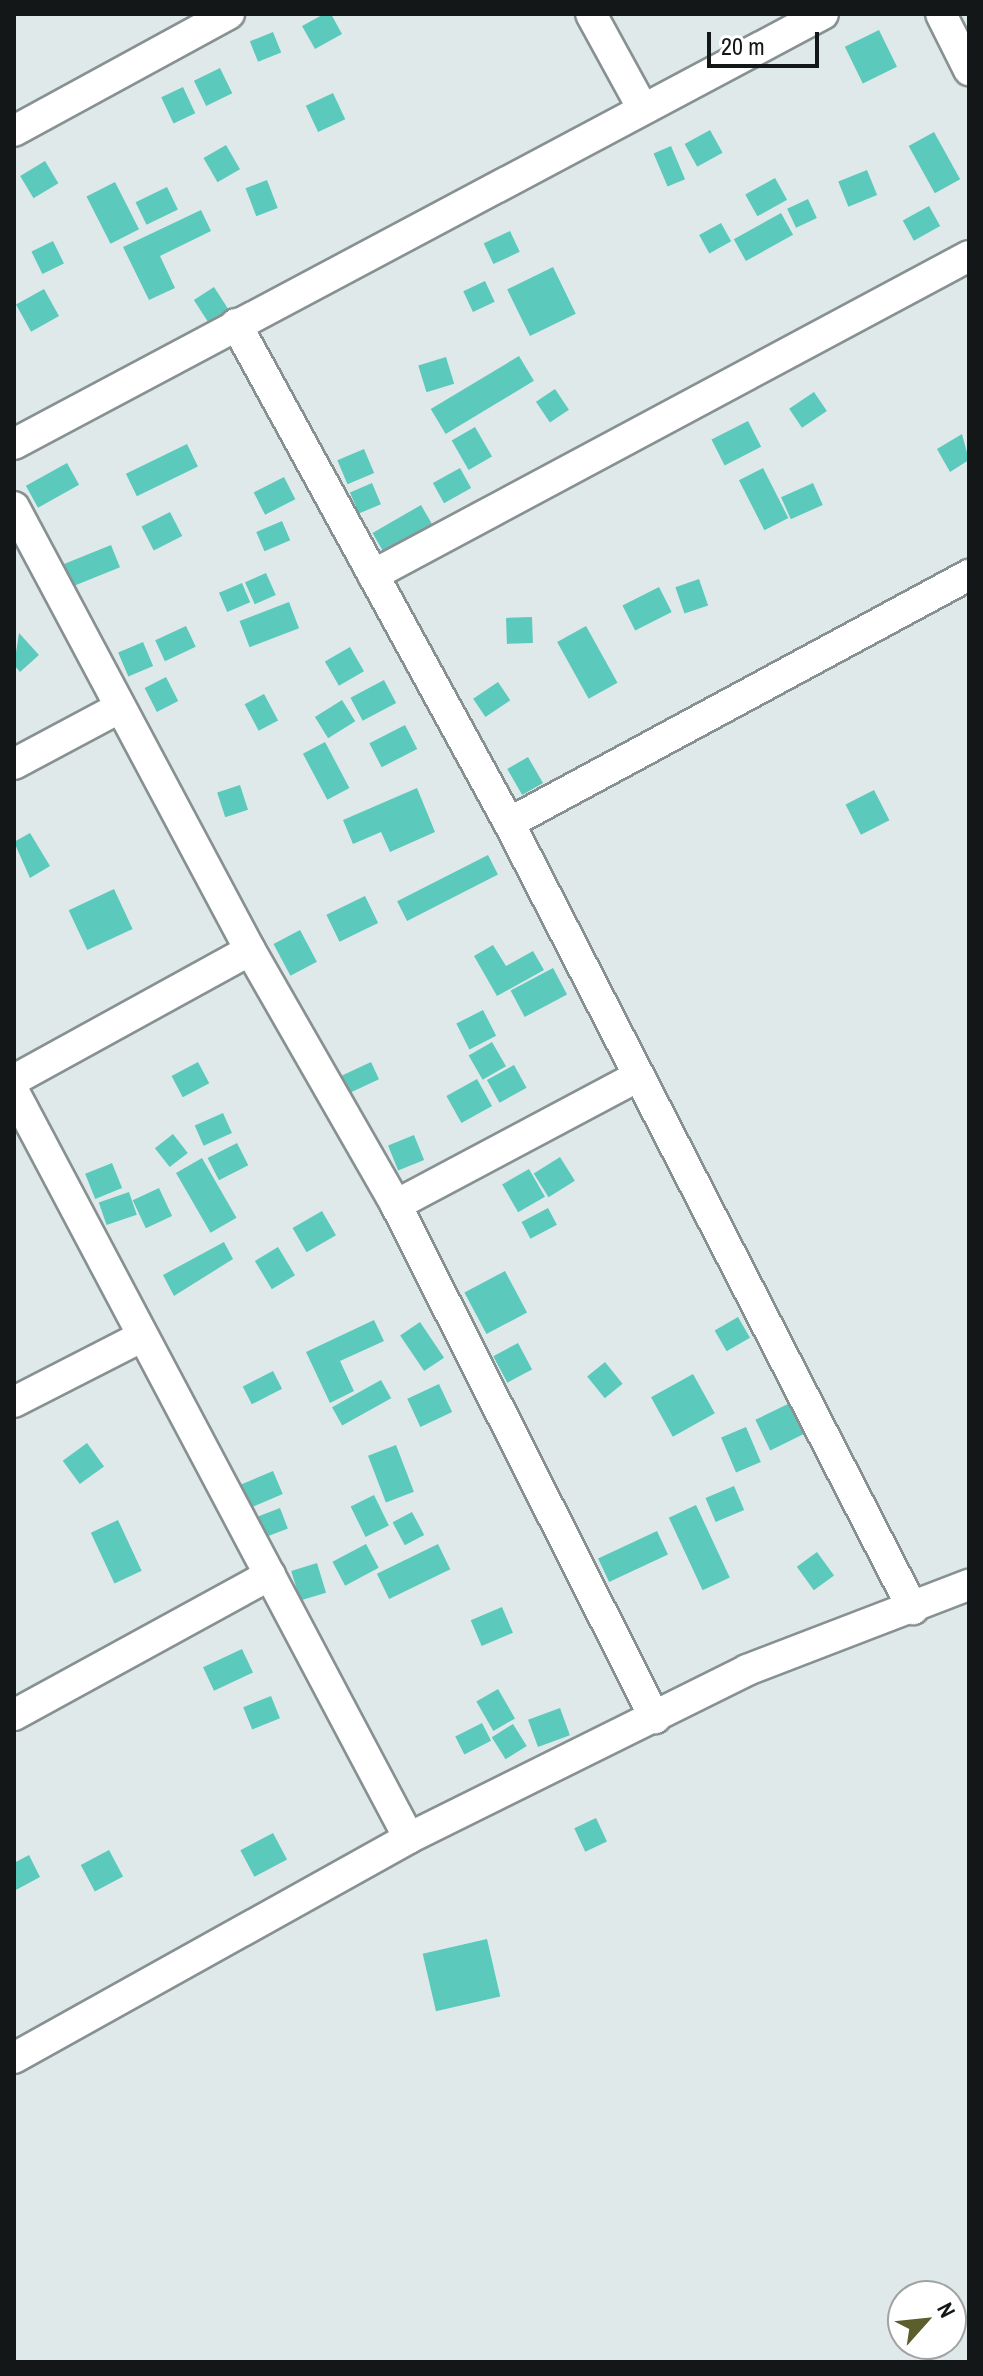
<!DOCTYPE html>
<html>
<head>
<meta charset="utf-8">
<style>
	body { margin:0 }
	#map { position:relative; width:983px; height:2376px; overflow:hidden; background:#e0e9ea; font-family:"Archivo Narrow",sans-serif }
	div>[style] { position:absolute }
	[style*='--x'] { left:calc(var(--x)*1px); top:calc(var(--y)*1px); width:calc(var(--w)*1px); rotate:calc(var(--a)*1deg) }
	.building>* { inset:0; background:#5bcabd; transform-origin:0 0 }
	.roads { filter:drop-shadow(2px 0 #889192) drop-shadow(-2px 0 #889192) drop-shadow(0 2px #889192) drop-shadow(0 -2px #889192) }
	.street>* { height:30px; margin:-15px; padding:0 15px; transform-origin:15px; border-radius:15px; background:#fff }
	span { translate:-50% -50%; white-space:nowrap; text-align:center; line-height:1.15; -webkit-text-stroke:6px #fff; paint-order:stroke }
	.frame { position:absolute; inset:0; border:16px solid #141718; pointer-events:none }
	.north { position:absolute; left:887px; top:2280px; width:80px; height:80px; box-sizing:border-box; background:#fff; border:2px solid #a1a2a3; border-radius:50%; rotate:63deg; font-size:22px; font-weight:700; line-height:32px; text-align:center; color:#141718 }
	.north::after { content:''; display:block; margin:auto; width:28px; height:36px; background:#5c5e2b; clip-path:polygon(50% 0,100% 100%,50% 72%,0 100%) }
	.scale { position:absolute; left:707px; top:32px; width:112px; height:36px; box-sizing:border-box; border:4px solid #141718; border-top:0; padding-left:10px; font-size:24px; line-height:28px; white-space:nowrap; color:#141718; -webkit-text-stroke:6px #fff; paint-order:stroke }
</style>
</head>
<body>
<div id="map">
	<div class="building">
		<div style="clip-path:polygon(324px 14px,331px 14px,342px 34px,315px 49px,302px 26px)"></div>
		<div style="left:879px;top:30px;width:41px;height:38px;rotate:64deg"></div>
		<div style="left:273px;top:32px;width:22px;height:25px;rotate:68deg"></div>
		<div style="left:220px;top:68px;width:28px;height:29px;rotate:64deg"></div>
		<div style="left:183px;top:87px;width:29px;height:24px;rotate:65deg"></div>
		<div style="left:333px;top:93px;width:29px;height:30px;rotate:65deg"></div>
		<div style="left:710px;top:130px;width:26px;height:29px;rotate:61deg"></div>
		<div style="left:934px;top:132px;width:54px;height:29px;rotate:61deg"></div>
		<div style="left:226px;top:145px;width:28px;height:26px;rotate:60deg"></div>
		<div style="left:671px;top:146px;width:36px;height:19px;rotate:67deg"></div>
		<div style="left:45px;top:161px;width:26px;height:29px;rotate:59deg"></div>
		<div style="left:867px;top:170px;width:27px;height:31px;rotate:68deg"></div>
		<div style="left:775px;top:178px;width:25px;height:34px;rotate:61deg"></div>
		<div style="left:267px;top:180px;width:30px;height:23px;rotate:69deg"></div>
		<div style="left:115px;top:182px;width:53px;height:32px;rotate:63deg"></div>
		<div style="left:167px;top:187px;width:25px;height:35px;rotate:64deg"></div>
		<div style="left:808px;top:199px;width:21px;height:23px;rotate:65deg"></div>
		<div style="left:929px;top:206px;width:23px;height:30px;rotate:61deg"></div>
		<div style="clip-path:polygon(201px 210px,211px 231px,160px 256px,175px 288px,149px 300px,123px 247px)"></div>
		<div style="left:781px;top:213px;width:25px;height:54px;rotate:61deg"></div>
		<div style="left:721px;top:223px;width:21px;height:25px;rotate:61deg"></div>
		<div style="left:510px;top:231px;width:23px;height:29px;rotate:65deg"></div>
		<div style="left:53px;top:241px;width:25px;height:24px;rotate:64deg"></div>
		<div style="left:553px;top:267px;width:52px;height:51px;rotate:64deg"></div>
		<div style="left:485px;top:281px;width:23px;height:24px;rotate:65deg"></div>
		<div style="left:214px;top:287px;width:27px;height:24px;rotate:57deg"></div>
		<div style="left:44px;top:289px;width:31px;height:32px;rotate:61deg"></div>
		<div style="left:519px;top:356px;width:29px;height:103px;rotate:59deg"></div>
		<div style="left:446px;top:357px;width:28px;height:29px;rotate:73deg"></div>
		<div style="left:555px;top:389px;width:25px;height:23px;rotate:56deg"></div>
		<div style="left:814px;top:392px;width:23px;height:30px;rotate:56deg"></div>
		<div style="left:748px;top:421px;width:29px;height:41px;rotate:63deg"></div>
		<div style="left:475px;top:427px;width:34px;height:27px;rotate:60deg"></div>
		<div style="clip-path:polygon(962px 434px,969px 460px,950px 472px,937px 449px)"></div>
		<div style="left:187px;top:444px;width:25px;height:68px;rotate:64deg"></div>
		<div style="left:364px;top:449px;width:26px;height:29px;rotate:67deg"></div>
		<div style="left:67px;top:463px;width:25px;height:47px;rotate:61deg"></div>
		<div style="left:460px;top:468px;width:23px;height:31px;rotate:61deg"></div>
		<div style="left:763px;top:468px;width:56px;height:27px;rotate:63deg"></div>
		<div style="left:284px;top:477px;width:25px;height:34px;rotate:63deg"></div>
		<div style="left:372px;top:483px;width:23px;height:24px;rotate:67deg"></div>
		<div style="left:813px;top:483px;width:24px;height:35px;rotate:66deg"></div>
		<div style="left:421px;top:505px;width:24px;height:56px;rotate:60deg"></div>
		<div style="left:170px;top:512px;width:27px;height:32px;rotate:63deg"></div>
		<div style="left:282px;top:521px;width:21px;height:28px;rotate:67deg"></div>
		<div style="left:111px;top:545px;width:24px;height:52px;rotate:68deg"></div>
		<div style="left:266px;top:573px;width:24px;height:23px;rotate:66deg"></div>
		<div style="left:699px;top:579px;width:28px;height:25px;rotate:71deg"></div>
		<div style="left:242px;top:583px;width:21px;height:25px;rotate:67deg"></div>
		<div style="left:659px;top:587px;width:28px;height:41px;rotate:63deg"></div>
		<div style="left:289px;top:602px;width:28px;height:53px;rotate:69deg"></div>
		<div style="left:532px;top:617px;width:26px;height:26px;rotate:88deg"></div>
		<div style="left:186px;top:626px;width:23px;height:34px;rotate:65deg"></div>
		<div style="left:586px;top:626px;width:65px;height:33px;rotate:61deg"></div>
		<div style="clip-path:polygon(19px 633px,39px 655px,20px 672px,14px 665px)"></div>
		<div style="left:143px;top:642px;width:26px;height:27px;rotate:67deg"></div>
		<div style="left:350px;top:647px;width:28px;height:29px;rotate:60deg"></div>
		<div style="left:166px;top:677px;width:27px;height:24px;rotate:63deg"></div>
		<div style="left:384px;top:680px;width:26px;height:38px;rotate:62deg"></div>
		<div style="left:498px;top:682px;width:22px;height:30px;rotate:56deg"></div>
		<div style="left:264px;top:694px;width:30px;height:22px;rotate:62deg"></div>
		<div style="left:342px;top:700px;width:25px;height:32px;rotate:58deg"></div>
		<div style="left:405px;top:725px;width:27px;height:40px;rotate:63deg"></div>
		<div style="left:325px;top:742px;width:52px;height:25px;rotate:62deg"></div>
		<div style="left:528px;top:757px;width:30px;height:24px;rotate:60deg"></div>
		<div style="left:240px;top:785px;width:26px;height:24px;rotate:72deg"></div>
		<div style="clip-path:polygon(417px 788px,435px 832px,390px 852px,381px 832px,353px 844px,343px 820px)"></div>
		<div style="left:874px;top:790px;width:34px;height:32px;rotate:63deg"></div>
		<div style="clip-path:polygon(30px 833px,50px 866px,30px 878px,14px 842px)"></div>
		<div style="left:488px;top:855px;width:22px;height:102px;rotate:63deg"></div>
		<div style="left:114px;top:889px;width:44px;height:50px;rotate:65deg"></div>
		<div style="left:365px;top:896px;width:30px;height:43px;rotate:64deg"></div>
		<div style="left:300px;top:930px;width:36px;height:30px;rotate:62deg"></div>
		<div style="clip-path:polygon(493px 945px,506px 966px,533px 951px,544px 970px,497px 996px,474px 956px)"></div>
		<div style="left:553px;top:968px;width:30px;height:48px;rotate:62deg"></div>
		<div style="left:483px;top:1010px;width:29px;height:30px;rotate:63deg"></div>
		<div style="left:492px;top:1042px;width:28px;height:27px;rotate:60deg"></div>
		<div style="left:198px;top:1062px;width:24px;height:30px;rotate:62deg"></div>
		<div style="left:371px;top:1062px;width:19px;height:32px;rotate:65deg"></div>
		<div style="left:514px;top:1065px;width:26px;height:31px;rotate:61deg"></div>
		<div style="left:477px;top:1079px;width:31px;height:35px;rotate:61deg"></div>
		<div style="left:223px;top:1113px;width:22px;height:31px;rotate:66deg"></div>
		<div style="left:173px;top:1134px;width:24px;height:23px;rotate:52deg"></div>
		<div style="left:414px;top:1135px;width:27px;height:28px;rotate:68deg"></div>
		<div style="left:237px;top:1143px;width:25px;height:33px;rotate:63deg"></div>
		<div style="left:560px;top:1157px;width:28px;height:31px;rotate:58deg"></div>
		<div style="left:202px;top:1158px;width:69px;height:30px;rotate:60deg"></div>
		<div style="left:112px;top:1163px;width:27px;height:29px;rotate:68deg"></div>
		<div style="left:529px;top:1169px;width:32px;height:31px;rotate:60deg"></div>
		<div style="left:159px;top:1188px;width:31px;height:29px;rotate:65deg"></div>
		<div style="left:129px;top:1192px;width:24px;height:32px;rotate:71deg"></div>
		<div style="left:548px;top:1208px;width:19px;height:30px;rotate:62deg"></div>
		<div style="left:322px;top:1211px;width:28px;height:34px;rotate:60deg"></div>
		<div style="clip-path:polygon(224px 1242px,233px 1259px,174px 1296px,163px 1275px)"></div>
		<div style="left:278px;top:1247px;width:33px;height:27px;rotate:59deg"></div>
		<div style="left:505px;top:1271px;width:47px;height:46px;rotate:62deg"></div>
		<div style="left:738px;top:1317px;width:24px;height:27px;rotate:60deg"></div>
		<div style="clip-path:polygon(374px 1320px,384px 1341px,340px 1361px,354px 1391px,330px 1403px,306px 1352px)"></div>
		<div style="left:420px;top:1322px;width:43px;height:24px;rotate:56deg"></div>
		<div style="left:518px;top:1343px;width:30px;height:28px;rotate:62deg"></div>
		<div style="left:605px;top:1362px;width:28px;height:23px;rotate:51deg"></div>
		<div style="left:273px;top:1371px;width:20px;height:34px;rotate:63deg"></div>
		<div style="left:693px;top:1374px;width:45px;height:48px;rotate:61deg"></div>
		<div style="left:381px;top:1380px;width:21px;height:56px;rotate:61deg"></div>
		<div style="left:439px;top:1384px;width:31px;height:35px;rotate:65deg"></div>
		<div style="left:794px;top:1401px;width:34px;height:43px;rotate:64deg"></div>
		<div style="left:746px;top:1427px;width:38px;height:27px;rotate:67deg"></div>
		<div style="left:87px;top:1443px;width:29px;height:30px;rotate:54deg"></div>
		<div style="left:396px;top:1445px;width:50px;height:30px;rotate:69deg"></div>
		<div style="left:273px;top:1471px;width:25px;height:36px;rotate:67deg"></div>
		<div style="left:734px;top:1486px;width:26px;height:31px;rotate:67deg"></div>
		<div style="left:374px;top:1495px;width:34px;height:26px;rotate:64deg"></div>
		<div style="left:696px;top:1505px;width:80px;height:30px;rotate:65deg"></div>
		<div style="left:280px;top:1508px;width:22px;height:23px;rotate:69deg"></div>
		<div style="left:412px;top:1512px;width:26px;height:22px;rotate:62deg"></div>
		<div style="left:118px;top:1520px;width:56px;height:30px;rotate:65deg"></div>
		<div style="left:657px;top:1531px;width:26px;height:65px;rotate:65deg"></div>
		<div style="left:366px;top:1544px;width:27px;height:38px;rotate:62deg"></div>
		<div style="left:438px;top:1544px;width:28px;height:68px;rotate:64deg"></div>
		<div style="left:817px;top:1552px;width:29px;height:25px;rotate:54deg"></div>
		<div style="left:317px;top:1563px;width:31px;height:27px;rotate:73deg"></div>
		<div style="left:502px;top:1607px;width:28px;height:34px;rotate:67deg"></div>
		<div style="left:242px;top:1649px;width:26px;height:43px;rotate:65deg"></div>
		<div style="left:498px;top:1689px;width:34px;height:25px;rotate:60deg"></div>
		<div style="left:271px;top:1696px;width:24px;height:30px;rotate:68deg"></div>
		<div style="left:560px;top:1708px;width:29px;height:34px;rotate:70deg"></div>
		<div style="left:482px;top:1723px;width:20px;height:30px;rotate:63deg"></div>
		<div style="left:513px;top:1724px;width:26px;height:25px;rotate:58deg"></div>
		<div style="left:596px;top:1818px;width:26px;height:24px;rotate:65deg"></div>
		<div style="left:273px;top:1833px;width:30px;height:37px;rotate:62deg"></div>
		<div style="left:109px;top:1850px;width:30px;height:32px;rotate:62deg"></div>
		<div style="clip-path:polygon(29px 1855px,40px 1877px,14px 1891px,14px 1863px)"></div>
		<div style="left:487px;top:1939px;width:59px;height:66px;rotate:77deg"></div>
	</div>
	<div class="roads">
		<div class="street">
			<div style="--x:591;--y:14;--w:106;--a:61.3"></div>
			<div style="--x:941;--y:14;--w:63;--a:63.4"></div>
			<div style="--x:14;--y:131;--w:245;--a:-28.6"></div>
			<div style="--x:236;--y:324;--w:569;--a:61.32"></div>
			<div style="--x:509;--y:823;--w:884;--a:62.8"></div>
			<div style="--x:14;--y:444;--w:916;--a:-27.99"></div>
			<div style="--x:14;--y:507;--w:502;--a:61.95"></div>
			<div style="--x:250;--y:950;--w:294;--a:60.2"></div>
			<div style="--x:396;--y:1205;--w:575;--a:63.21"></div>
			<div style="--x:373;--y:575;--w:676;--a:-28.16"></div>
			<div style="--x:14;--y:764;--w:119;--a:-28.1"></div>
			<div style="--x:509;--y:823;--w:523;--a:-28.33"></div>
			<div style="--x:14;--y:1080;--w:269;--a:-28.8"></div>
			<div style="--x:14;--y:1092;--w:844;--a:62.1"></div>
			<div style="--x:396;--y:1205;--w:273;--a:-28"></div>
			<div style="--x:14;--y:1402;--w:143;--a:-27.1"></div>
			<div style="--x:14;--y:1715;--w:292;--a:-28.7"></div>
			<div style="--x:14;--y:2058;--w:452;--a:-29.1"></div>
			<div style="--x:409;--y:1838;--w:377;--a:-26.4"></div>
			<div style="--x:747;--y:1670;--w:238;--a:-21"></div>
		</div>
	</div>
	<div class="frame"></div>
	<div class="north">N</div>
	<div class="scale">20 m</div>
</div>
</body>
</html>
